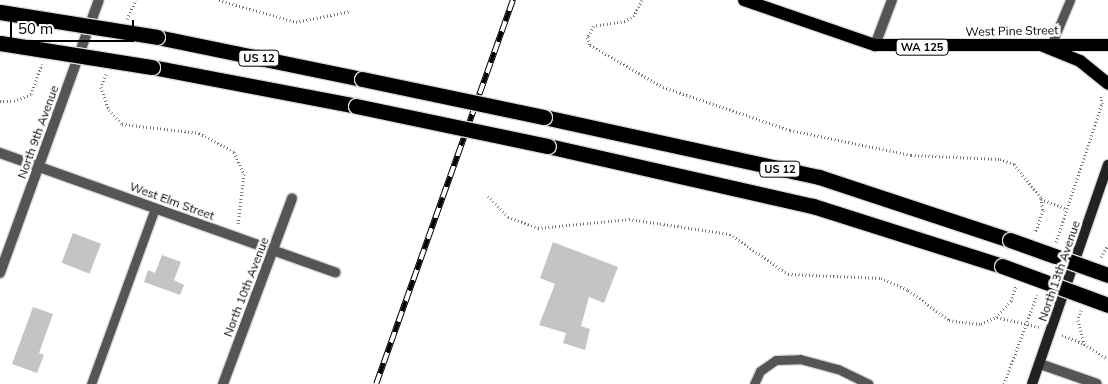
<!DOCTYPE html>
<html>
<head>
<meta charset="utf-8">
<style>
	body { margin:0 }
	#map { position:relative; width:1108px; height:384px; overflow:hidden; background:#fff; font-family:Mulish,sans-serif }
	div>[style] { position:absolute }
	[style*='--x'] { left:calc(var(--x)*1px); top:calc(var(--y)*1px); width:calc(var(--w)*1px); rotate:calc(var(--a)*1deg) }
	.building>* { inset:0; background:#c4c4c4; transform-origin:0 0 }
	.path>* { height:3px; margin-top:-1.5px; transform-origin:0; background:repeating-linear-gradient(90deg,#777 0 1px,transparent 0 3.5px) }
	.roads { filter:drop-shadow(1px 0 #dbdbdb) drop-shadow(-1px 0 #dbdbdb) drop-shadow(0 1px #dbdbdb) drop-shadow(0 -1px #dbdbdb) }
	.service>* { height:9px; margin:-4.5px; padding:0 4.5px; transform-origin:4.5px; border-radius:4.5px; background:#555 }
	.minor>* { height:10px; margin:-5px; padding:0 5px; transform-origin:5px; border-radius:5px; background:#555 }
	.tertiary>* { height:10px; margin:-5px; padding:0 5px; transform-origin:5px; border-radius:5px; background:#555 }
	.secondary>* { height:10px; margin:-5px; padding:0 5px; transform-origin:5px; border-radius:5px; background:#222 }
	.primary>* { height:12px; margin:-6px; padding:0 6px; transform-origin:6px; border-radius:6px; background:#000 }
	.motorway>* { height:15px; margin:-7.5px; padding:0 7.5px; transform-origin:7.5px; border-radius:7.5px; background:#000 }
	.rail>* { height:5.5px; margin-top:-2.75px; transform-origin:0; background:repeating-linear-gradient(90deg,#fff 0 11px,#000 0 22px); box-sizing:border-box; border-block:1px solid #000 }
	.bridges { filter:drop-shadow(1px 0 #dbdbdb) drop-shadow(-1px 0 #dbdbdb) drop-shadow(0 1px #dbdbdb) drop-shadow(0 -1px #dbdbdb) }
	.motorway-bridge>* { height:15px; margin:-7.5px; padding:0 7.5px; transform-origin:7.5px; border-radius:7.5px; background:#000 }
	span { translate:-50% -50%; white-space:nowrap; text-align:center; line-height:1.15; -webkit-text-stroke:5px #fff; paint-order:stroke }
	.shield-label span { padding:1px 4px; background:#fff; border:1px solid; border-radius:4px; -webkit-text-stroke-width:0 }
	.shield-label { font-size:11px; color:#000; font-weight:700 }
	.street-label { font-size:12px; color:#000 }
	.scale { position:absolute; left:10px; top:20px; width:124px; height:22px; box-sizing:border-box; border:2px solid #000; border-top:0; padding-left:6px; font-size:15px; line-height:18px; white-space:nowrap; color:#000; -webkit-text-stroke:4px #fff; paint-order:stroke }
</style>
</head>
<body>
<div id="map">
	<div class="building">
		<div style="left:73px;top:233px;width:30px;height:32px;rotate:21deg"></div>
		<div style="clip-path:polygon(553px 242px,618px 267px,604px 303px,589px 297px,581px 326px,590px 329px,585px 350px,563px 343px,566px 333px,539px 325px,555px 284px,540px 278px)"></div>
		<div style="clip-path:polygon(162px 255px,181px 262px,174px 280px,184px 285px,180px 295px,144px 282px,148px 270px,155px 273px)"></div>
		<div style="clip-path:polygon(33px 307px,53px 314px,39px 353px,44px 355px,37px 373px,12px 364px)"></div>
	</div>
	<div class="path">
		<div style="--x:219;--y:0;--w:80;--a:15.9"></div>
		<div style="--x:296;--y:22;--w:56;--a:-11.3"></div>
		<div style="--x:642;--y:0;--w:17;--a:118"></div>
		<div style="--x:634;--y:15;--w:11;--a:146"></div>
		<div style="--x:625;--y:21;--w:31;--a:171"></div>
		<div style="--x:594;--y:26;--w:13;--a:122"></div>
		<div style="--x:587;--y:37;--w:9;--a:69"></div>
		<div style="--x:590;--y:45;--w:84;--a:29.9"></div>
		<div style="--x:663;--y:87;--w:134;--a:18.7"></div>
		<div style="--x:790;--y:130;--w:124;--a:11.7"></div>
		<div style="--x:911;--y:155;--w:89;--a:2.6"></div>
		<div style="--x:1000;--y:159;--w:15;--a:20"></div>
		<div style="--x:1014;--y:164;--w:43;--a:51.5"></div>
		<div style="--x:1041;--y:198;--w:12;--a:81"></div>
		<div style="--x:1043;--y:210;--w:24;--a:109"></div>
		<div style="--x:127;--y:19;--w:21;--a:-65"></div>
		<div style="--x:106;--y:74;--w:14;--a:111"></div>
		<div style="--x:101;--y:87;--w:24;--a:71"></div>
		<div style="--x:109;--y:110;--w:19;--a:47"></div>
		<div style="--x:122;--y:124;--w:78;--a:6.7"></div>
		<div style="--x:199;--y:133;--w:40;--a:28"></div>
		<div style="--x:234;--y:152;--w:24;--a:66"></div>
		<div style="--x:244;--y:174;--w:50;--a:96.8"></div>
		<div style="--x:0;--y:101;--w:14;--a:0"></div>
		<div style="--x:14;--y:101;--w:18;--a:-22"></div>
		<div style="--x:31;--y:94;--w:32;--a:-70"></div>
		<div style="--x:488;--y:196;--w:29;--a:46"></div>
		<div style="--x:508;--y:217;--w:32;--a:20"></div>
		<div style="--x:538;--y:228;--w:91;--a:-5.6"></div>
		<div style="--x:629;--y:219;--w:102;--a:8.4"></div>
		<div style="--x:730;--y:234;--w:70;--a:34.6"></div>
		<div style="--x:788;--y:274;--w:93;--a:2.5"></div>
		<div style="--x:881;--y:278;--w:30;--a:24"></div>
		<div style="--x:908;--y:290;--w:51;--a:36.2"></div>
		<div style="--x:949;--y:320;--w:13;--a:9"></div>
		<div style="--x:962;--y:322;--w:19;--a:6"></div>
		<div style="--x:981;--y:324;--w:17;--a:-25"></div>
		<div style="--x:996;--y:317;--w:22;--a:-47"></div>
		<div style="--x:1011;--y:301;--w:16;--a:-72"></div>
		<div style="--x:1041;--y:199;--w:28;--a:21"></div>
		<div style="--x:1056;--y:242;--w:145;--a:-71.6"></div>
		<div style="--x:1102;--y:104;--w:8;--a:-97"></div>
		<div style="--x:1101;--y:257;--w:14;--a:-60"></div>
		<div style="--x:1081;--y:310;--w:10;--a:107"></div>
		<div style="--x:1078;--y:320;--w:25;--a:76"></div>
		<div style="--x:1084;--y:344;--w:28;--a:32"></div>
		<div style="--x:997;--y:317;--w:43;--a:13.4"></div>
		<div style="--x:1062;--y:335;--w:24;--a:22"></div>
		<div style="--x:1004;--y:384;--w:95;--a:-69.7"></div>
	</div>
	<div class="roads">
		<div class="service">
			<div style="--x:1052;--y:43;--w:47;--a:-67.3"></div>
			<div style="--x:91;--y:384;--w:187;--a:-70"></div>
			<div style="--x:754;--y:384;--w:14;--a:-65"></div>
			<div style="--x:760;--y:371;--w:19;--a:-35"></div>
			<div style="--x:776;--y:360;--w:24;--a:-2"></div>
			<div style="--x:800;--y:359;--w:39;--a:15"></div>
			<div style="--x:838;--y:369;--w:34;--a:26"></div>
		</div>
		<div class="minor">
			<div style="--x:875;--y:45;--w:48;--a:-69.3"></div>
			<div style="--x:0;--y:153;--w:356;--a:19.6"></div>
			<div style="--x:1040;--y:364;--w:60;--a:19.3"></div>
			<div style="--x:223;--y:384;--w:198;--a:-69.6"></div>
		</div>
		<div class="tertiary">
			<div style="--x:0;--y:273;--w:290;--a:-70.1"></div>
		</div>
		<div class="secondary">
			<div style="--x:1032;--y:384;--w:232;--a:-70.9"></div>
		</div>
		<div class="primary">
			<div style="--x:744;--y:0;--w:139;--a:19"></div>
			<div style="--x:875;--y:45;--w:233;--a:0"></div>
			<div style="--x:1043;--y:46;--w:40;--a:22"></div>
			<div style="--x:1080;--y:61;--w:36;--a:39"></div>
		</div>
		<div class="motorway">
			<div style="--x:157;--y:37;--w:209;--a:11.6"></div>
			<div style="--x:152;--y:67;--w:208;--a:10.8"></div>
			<div style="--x:544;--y:117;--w:281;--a:12.3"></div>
			<div style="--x:819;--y:177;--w:201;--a:18.3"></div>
			<div style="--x:548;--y:146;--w:272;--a:12.8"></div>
			<div style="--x:813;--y:206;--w:198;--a:17.6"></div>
		</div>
	</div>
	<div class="rail">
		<div style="--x:376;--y:384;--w:408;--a:-70.4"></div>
	</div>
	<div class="bridges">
		<div class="motorway-bridge">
			<div style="--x:0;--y:12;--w:159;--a:9"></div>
			<div style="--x:0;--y:43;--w:154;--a:9"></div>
			<div style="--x:362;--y:79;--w:186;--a:11.8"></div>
			<div style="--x:356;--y:106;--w:196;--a:11.8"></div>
			<div style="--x:1010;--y:240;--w:104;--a:19.7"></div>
			<div style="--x:1002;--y:266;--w:113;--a:20.2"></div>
		</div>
	</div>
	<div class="shield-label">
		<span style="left:922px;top:47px">WA 125</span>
		<span style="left:259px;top:58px">US 12</span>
		<span style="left:780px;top:169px">US 12</span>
	</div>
	<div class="street-label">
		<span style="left:1012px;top:31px;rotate:-1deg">West Pine Street</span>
		<span style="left:38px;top:132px;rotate:-70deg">North 9th Avenue</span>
		<span style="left:172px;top:201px;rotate:20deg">West Elm Street</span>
		<span style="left:1059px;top:271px;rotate:-71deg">North 13th Avenue</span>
		<span style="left:246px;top:287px;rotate:-69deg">North 10th Avenue</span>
	</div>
	<div class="scale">50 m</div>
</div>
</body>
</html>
